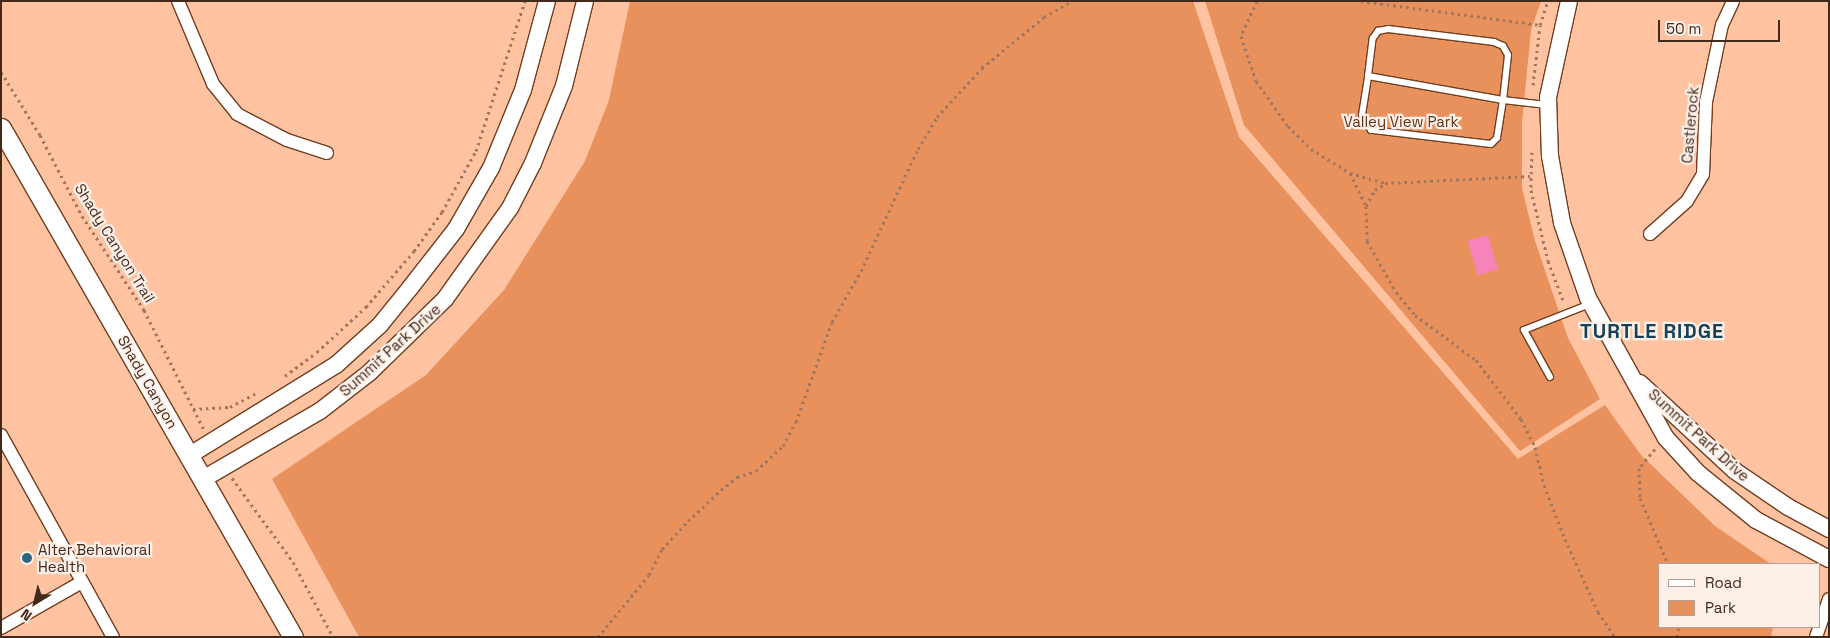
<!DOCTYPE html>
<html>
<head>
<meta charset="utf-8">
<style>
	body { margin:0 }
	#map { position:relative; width:1830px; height:638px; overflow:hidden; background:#ffc3a1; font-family:"Space Grotesk",sans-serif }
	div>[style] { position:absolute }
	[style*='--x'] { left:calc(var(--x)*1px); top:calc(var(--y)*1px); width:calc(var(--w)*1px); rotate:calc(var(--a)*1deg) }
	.green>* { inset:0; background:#e9915c }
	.water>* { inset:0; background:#f783bb; transform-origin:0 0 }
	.path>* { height:3px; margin-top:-1.5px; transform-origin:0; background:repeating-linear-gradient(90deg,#a0765e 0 2.5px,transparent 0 6.5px) }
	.roads { filter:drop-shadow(1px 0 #703e1f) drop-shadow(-1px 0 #703e1f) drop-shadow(0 1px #703e1f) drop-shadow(0 -1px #703e1f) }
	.service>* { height:6px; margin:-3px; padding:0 3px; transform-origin:3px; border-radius:3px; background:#fff }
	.minor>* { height:12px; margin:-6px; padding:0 6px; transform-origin:6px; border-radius:6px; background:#fff }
	.tertiary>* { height:16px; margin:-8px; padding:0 8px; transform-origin:8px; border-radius:8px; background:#fff }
	.secondary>* { height:19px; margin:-9.5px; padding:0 9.5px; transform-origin:9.5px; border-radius:9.5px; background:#fff }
	.dots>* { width:14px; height:14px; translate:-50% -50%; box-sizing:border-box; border:2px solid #fdf0e9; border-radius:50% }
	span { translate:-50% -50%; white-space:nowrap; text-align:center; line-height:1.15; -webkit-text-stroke:4.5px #fdf0e9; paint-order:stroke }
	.park-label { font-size:15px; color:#60351a }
	.street-label { font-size:15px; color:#412a1c }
	.poi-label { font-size:15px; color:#412a1c }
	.left { translate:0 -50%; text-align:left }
	.district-label { font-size:20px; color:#134155; font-weight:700; letter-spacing:1px }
	.frame { position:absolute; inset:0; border:2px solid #412a1c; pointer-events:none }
	.legend { position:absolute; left:1658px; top:563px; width:162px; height:65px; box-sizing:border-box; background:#fdf0e9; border:1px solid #b2a197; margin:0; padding:6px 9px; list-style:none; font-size:15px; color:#412a1c }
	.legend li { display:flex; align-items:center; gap:10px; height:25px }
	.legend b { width:25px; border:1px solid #b2a197 }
	.north { position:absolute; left:10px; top:578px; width:50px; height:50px; -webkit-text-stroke:4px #fdf0e9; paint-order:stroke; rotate:216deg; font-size:14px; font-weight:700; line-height:20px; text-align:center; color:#412a1c }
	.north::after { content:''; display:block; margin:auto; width:18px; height:22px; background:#412a1c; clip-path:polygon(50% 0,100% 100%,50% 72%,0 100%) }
	.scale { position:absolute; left:1658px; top:20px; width:122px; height:22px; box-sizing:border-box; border:2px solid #412a1c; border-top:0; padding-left:6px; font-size:15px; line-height:18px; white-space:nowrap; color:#412a1c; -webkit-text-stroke:4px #fdf0e9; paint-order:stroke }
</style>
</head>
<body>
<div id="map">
	<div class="green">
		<div style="clip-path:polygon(630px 1px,1193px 1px,1239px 137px,1518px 459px,1605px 405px,1641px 455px,1715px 526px,1771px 564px,1659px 564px,1659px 627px,1773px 627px,1771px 637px,359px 637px,272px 479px,426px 375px,504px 290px,585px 161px,609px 100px)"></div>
		<div style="clip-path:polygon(1205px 1px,1541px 1px,1531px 30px,1522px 122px,1522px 188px,1535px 241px,1568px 338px,1600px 399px,1520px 451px,1244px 125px)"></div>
	</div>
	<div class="water">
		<div style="left:1488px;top:235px;width:36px;height:21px;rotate:74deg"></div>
	</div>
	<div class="path">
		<div style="--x:1257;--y:1;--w:38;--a:115"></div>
		<div style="--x:1241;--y:36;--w:47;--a:71.6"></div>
		<div style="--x:1256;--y:81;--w:55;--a:54.6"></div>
		<div style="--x:1288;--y:126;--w:33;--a:45"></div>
		<div style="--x:1311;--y:149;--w:46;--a:31.6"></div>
		<div style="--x:1350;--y:173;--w:37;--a:64"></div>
		<div style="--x:1366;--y:206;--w:35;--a:88"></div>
		<div style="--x:1367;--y:241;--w:59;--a:60.4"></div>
		<div style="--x:1396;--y:292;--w:30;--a:50"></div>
		<div style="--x:1415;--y:315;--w:76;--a:36.4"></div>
		<div style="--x:1476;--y:360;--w:74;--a:52.7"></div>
		<div style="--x:1521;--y:419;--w:31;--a:63"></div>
		<div style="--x:1535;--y:447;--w:39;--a:77"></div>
		<div style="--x:1544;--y:485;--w:58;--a:68.7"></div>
		<div style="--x:1565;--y:539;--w:80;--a:65.7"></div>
		<div style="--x:1598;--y:612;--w:30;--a:56"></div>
		<div style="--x:1361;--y:1;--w:181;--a:7.6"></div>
		<div style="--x:1;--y:72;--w:74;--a:58.2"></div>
		<div style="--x:40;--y:135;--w:91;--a:62.6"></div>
		<div style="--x:82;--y:216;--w:113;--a:56.6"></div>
		<div style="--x:144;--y:310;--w:134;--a:63.4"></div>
		<div style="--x:1533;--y:85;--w:60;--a:-83.3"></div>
		<div style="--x:1540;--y:25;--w:25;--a:-72"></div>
		<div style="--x:1532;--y:152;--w:38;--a:92"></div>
		<div style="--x:1531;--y:190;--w:73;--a:76.5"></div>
		<div style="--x:1548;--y:261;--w:45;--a:69.1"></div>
		<div style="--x:1350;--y:173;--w:36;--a:16"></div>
		<div style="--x:1385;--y:183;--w:146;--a:-2.7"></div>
		<div style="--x:1366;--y:206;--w:18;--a:-61"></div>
		<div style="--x:1375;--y:190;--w:13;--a:-32"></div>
		<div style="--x:285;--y:376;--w:40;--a:-37"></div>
		<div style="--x:317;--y:352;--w:67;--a:-42.6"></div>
		<div style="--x:366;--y:307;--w:74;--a:-49.4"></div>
		<div style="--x:414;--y:251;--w:48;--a:-54.3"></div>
		<div style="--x:442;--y:212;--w:70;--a:-60.9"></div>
		<div style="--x:476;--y:151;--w:158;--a:-71.9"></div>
		<div style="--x:193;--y:409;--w:37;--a:-3"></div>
		<div style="--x:230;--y:407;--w:32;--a:-28"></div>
		<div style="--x:1655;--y:449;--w:25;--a:130"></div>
		<div style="--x:1639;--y:468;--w:30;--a:88"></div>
		<div style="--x:1640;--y:498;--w:72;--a:67"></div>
		<div style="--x:232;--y:478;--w:104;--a:54"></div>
		<div style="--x:293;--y:562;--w:85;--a:61.9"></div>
		<div style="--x:598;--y:637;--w:80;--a:-50.6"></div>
		<div style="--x:649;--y:575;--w:29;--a:-63"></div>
		<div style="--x:662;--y:549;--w:38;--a:-47"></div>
		<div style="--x:688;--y:521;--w:45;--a:-43.2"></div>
		<div style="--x:721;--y:490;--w:21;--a:-39"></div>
		<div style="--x:737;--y:477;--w:20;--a:-18"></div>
		<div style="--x:756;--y:471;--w:37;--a:-43"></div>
		<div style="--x:783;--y:446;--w:27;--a:-62"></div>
		<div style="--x:796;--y:422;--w:106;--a:-70.2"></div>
		<div style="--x:832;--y:322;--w:59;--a:-60.4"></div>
		<div style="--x:861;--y:271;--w:135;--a:-65"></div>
		<div style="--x:918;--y:149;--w:37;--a:-59"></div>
		<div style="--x:937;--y:117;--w:67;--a:-47.4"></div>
		<div style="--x:982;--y:68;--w:80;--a:-39.4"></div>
		<div style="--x:1044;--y:17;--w:32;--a:-30"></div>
		<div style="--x:1677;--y:637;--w:10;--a:-79"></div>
	</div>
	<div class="roads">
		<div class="service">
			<div style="--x:1368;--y:76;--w:137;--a:10.1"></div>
			<div style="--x:1503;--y:100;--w:38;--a:99"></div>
			<div style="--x:1497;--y:138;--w:8;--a:135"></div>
			<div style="--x:1491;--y:144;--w:121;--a:-173.3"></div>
			<div style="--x:1371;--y:130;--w:17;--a:-121"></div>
			<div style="--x:1362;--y:115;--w:39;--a:-81"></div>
			<div style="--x:1368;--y:76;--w:38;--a:-83"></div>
			<div style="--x:1373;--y:38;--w:9;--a:-54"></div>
			<div style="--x:1378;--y:31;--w:10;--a:-11"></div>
			<div style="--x:1388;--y:29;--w:107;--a:7"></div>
			<div style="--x:1494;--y:42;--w:10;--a:24"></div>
			<div style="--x:1503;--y:46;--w:10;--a:61"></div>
			<div style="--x:1508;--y:55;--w:45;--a:96.3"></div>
			<div style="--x:1503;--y:100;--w:44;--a:6.5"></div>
			<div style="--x:1550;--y:377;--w:54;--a:-119"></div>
			<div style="--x:1524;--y:330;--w:71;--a:-21.5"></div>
		</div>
		<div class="minor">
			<div style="--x:178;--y:1;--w:90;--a:67.1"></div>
			<div style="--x:213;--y:84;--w:38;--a:51"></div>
			<div style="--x:237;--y:114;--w:56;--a:27.5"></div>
			<div style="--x:287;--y:140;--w:42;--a:18"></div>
			<div style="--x:1650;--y:234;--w:50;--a:-41.7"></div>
			<div style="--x:1687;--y:201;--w:31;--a:-59"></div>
			<div style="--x:1703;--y:174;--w:72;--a:-87.6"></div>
			<div style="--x:1706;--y:102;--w:79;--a:-78.3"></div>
			<div style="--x:1722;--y:25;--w:26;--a:-65"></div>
			<div style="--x:1;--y:435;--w:231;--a:61"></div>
			<div style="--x:1;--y:628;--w:93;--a:-29.6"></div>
			<div style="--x:1816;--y:637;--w:40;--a:-71.1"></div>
		</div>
		<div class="tertiary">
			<div style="--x:1569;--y:1;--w:98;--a:102.3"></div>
			<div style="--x:1548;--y:97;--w:59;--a:88.1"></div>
			<div style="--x:1550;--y:156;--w:68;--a:79.8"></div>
			<div style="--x:1562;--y:223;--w:79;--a:70.9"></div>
			<div style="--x:1588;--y:298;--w:160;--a:60.9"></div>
			<div style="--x:1666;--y:438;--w:47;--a:47.6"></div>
			<div style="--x:1698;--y:473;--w:75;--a:39"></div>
			<div style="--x:1756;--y:520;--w:83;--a:28.1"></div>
			<div style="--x:1640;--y:383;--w:129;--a:42.8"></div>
			<div style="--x:1735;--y:471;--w:64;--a:34.2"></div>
			<div style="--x:1788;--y:507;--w:47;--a:28.2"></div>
			<div style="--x:190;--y:455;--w:172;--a:-31.7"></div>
			<div style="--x:336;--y:365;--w:59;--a:-42.3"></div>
			<div style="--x:380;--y:325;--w:48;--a:-51"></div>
			<div style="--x:410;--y:288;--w:75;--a:-52.1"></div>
			<div style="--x:456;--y:229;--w:70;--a:-60.2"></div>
			<div style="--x:491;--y:168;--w:84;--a:-67.7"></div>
			<div style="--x:523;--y:90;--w:92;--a:-74.9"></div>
			<div style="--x:203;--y:479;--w:135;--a:-30.2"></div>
			<div style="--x:320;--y:411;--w:62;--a:-37.8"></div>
			<div style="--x:369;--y:373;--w:106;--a:-44.2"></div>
			<div style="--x:445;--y:299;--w:112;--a:-54.5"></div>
			<div style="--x:510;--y:208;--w:51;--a:-62.9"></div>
			<div style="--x:533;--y:163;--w:83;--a:-68.1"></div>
			<div style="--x:564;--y:86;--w:88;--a:-76.1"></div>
		</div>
		<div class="secondary">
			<div style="--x:1;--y:128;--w:587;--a:60.16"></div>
		</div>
	</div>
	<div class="dots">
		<div style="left:27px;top:558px;background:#2f6781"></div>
	</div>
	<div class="park-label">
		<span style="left:1401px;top:122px">Valley View Park</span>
	</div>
	<div class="street-label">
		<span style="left:1690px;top:125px;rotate:-85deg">Castlerock</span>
		<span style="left:115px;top:243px;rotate:58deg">Shady Canyon Trail</span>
		<span style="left:390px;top:350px;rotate:-42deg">Summit Park Drive</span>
		<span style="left:148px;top:382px;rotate:60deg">Shady Canyon</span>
		<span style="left:1699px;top:435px;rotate:42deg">Summit Park Drive</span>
	</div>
	<div class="poi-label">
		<span class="left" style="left:38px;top:558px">Alter Behavioral<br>Health</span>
	</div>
	<div class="district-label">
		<span style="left:1652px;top:331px">TURTLE RIDGE</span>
	</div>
	<div class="frame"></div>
	<ul class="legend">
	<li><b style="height:6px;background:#fff"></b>Road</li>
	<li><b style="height:14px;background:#e9915c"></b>Park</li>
	</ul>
	<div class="north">N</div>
	<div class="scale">50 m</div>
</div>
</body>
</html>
